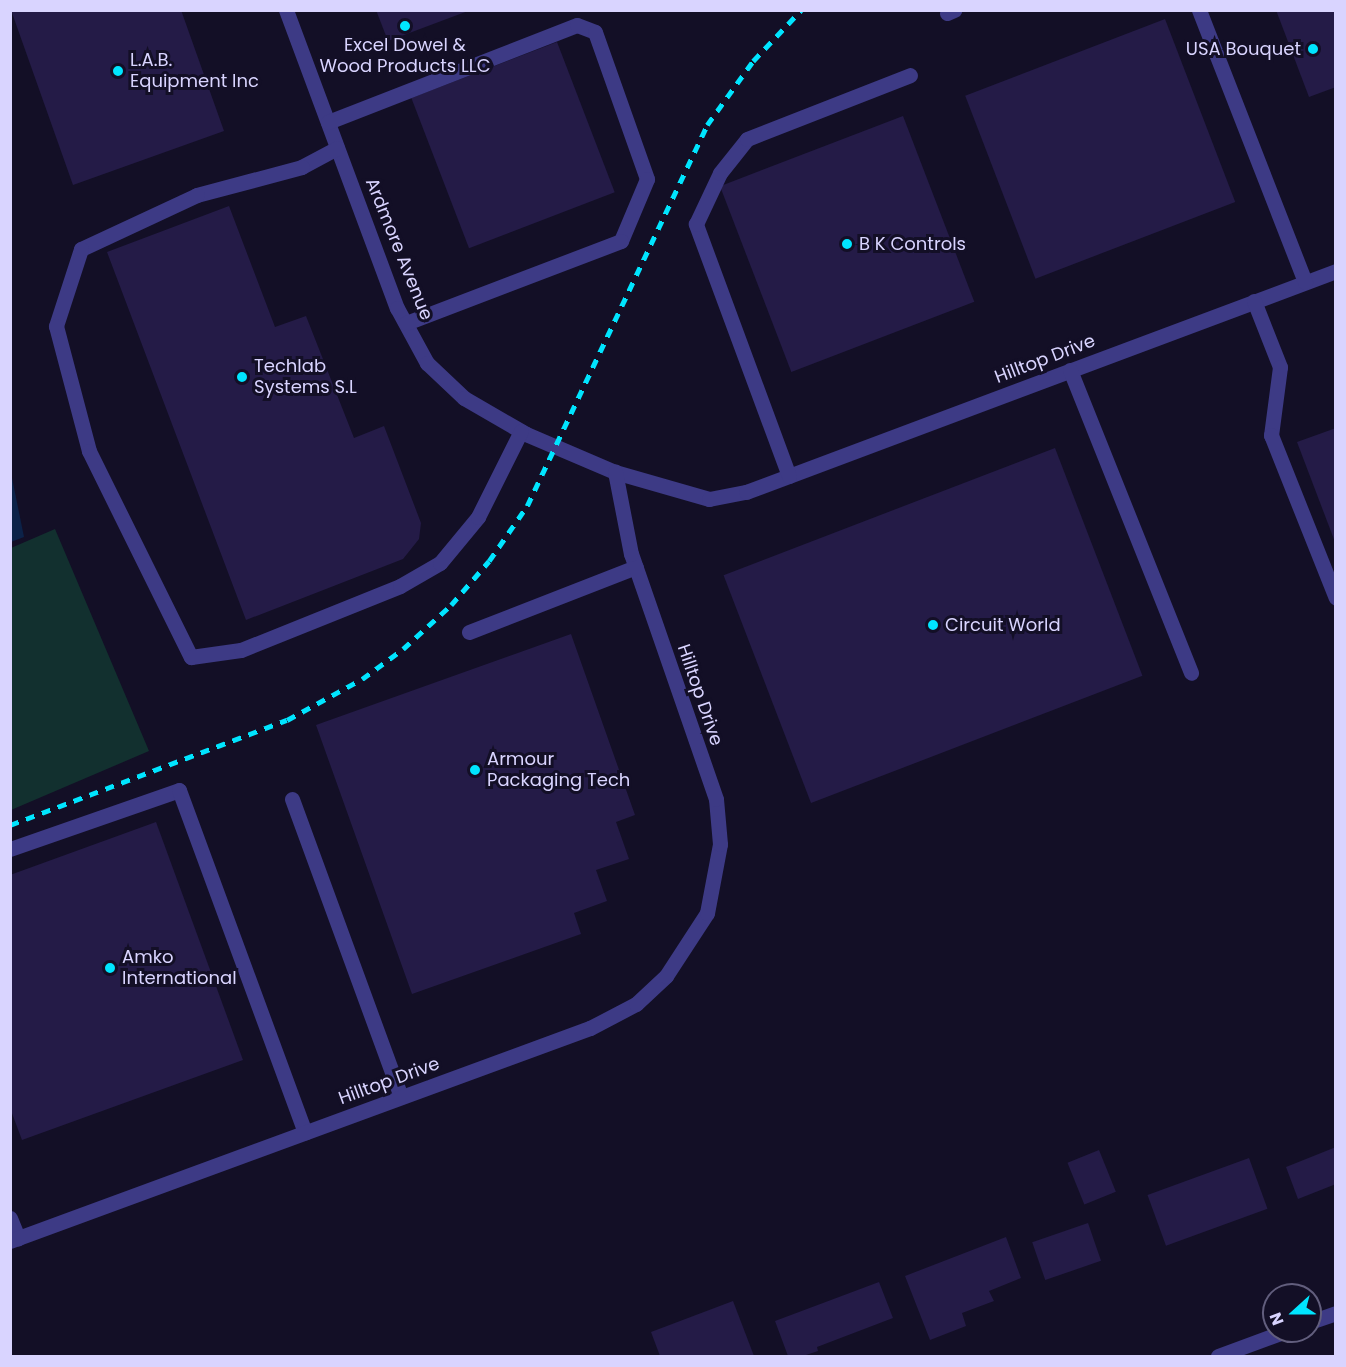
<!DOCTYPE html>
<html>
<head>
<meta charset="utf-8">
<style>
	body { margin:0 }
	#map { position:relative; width:1346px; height:1367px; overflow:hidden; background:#130f26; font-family:Poppins,sans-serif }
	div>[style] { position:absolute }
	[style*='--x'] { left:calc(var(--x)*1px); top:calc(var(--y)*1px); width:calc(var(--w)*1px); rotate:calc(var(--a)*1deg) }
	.green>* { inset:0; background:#12302f }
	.water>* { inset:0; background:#0c2248 }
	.building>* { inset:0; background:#241b47; transform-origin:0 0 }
	.minor>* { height:15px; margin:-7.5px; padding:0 7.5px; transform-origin:7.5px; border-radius:7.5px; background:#3d3a85 }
	.rail>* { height:4.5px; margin-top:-2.25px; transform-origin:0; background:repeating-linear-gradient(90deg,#00e5ff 0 9px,transparent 0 17px) }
	.dots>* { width:16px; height:16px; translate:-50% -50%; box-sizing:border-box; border:3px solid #130f26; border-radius:50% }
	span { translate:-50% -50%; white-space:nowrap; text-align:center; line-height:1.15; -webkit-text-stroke:6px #130f26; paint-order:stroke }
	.poi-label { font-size:18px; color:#d9d4ff }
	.right { translate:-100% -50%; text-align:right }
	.left { translate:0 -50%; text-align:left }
	.street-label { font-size:18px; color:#d9d4ff }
	.frame { position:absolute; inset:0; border:12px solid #d9d4ff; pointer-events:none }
	.north { position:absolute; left:1262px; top:1283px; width:60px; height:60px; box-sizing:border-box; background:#130f26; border:2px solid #625e7d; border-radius:50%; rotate:249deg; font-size:16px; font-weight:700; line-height:24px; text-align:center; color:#d9d4ff }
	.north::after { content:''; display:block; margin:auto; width:21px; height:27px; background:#00e5ff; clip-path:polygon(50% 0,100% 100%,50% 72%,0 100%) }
</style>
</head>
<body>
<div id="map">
	<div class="green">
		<div style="clip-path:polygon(55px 529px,149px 751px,11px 810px,11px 548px)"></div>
	</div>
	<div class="water">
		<div style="clip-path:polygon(11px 473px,24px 537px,11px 542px,10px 542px)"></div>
	</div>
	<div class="building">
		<div style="clip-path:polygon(11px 10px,181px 10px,224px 131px,73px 185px)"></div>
		<div style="clip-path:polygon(376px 10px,468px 10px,468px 11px,388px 41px)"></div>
		<div style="clip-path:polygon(1276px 10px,1336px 10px,1336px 87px,1309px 97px)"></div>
		<div style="left:1165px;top:19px;width:196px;height:214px;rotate:69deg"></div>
		<div style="left:557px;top:42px;width:161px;height:156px;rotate:69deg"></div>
		<div style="left:903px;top:116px;width:199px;height:196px;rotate:69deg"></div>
		<div style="clip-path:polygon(229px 206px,275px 327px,306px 316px,354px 438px,384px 426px,421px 523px,419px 539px,403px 559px,246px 620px,107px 252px)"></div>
		<div style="clip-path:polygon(1336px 428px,1336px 542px,1335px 542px,1297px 442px)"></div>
		<div style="left:1055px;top:448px;width:244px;height:355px;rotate:69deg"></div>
		<div style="clip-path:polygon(571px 634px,635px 815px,616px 822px,629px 859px,596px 870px,607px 901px,574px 913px,581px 934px,412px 994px,316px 725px)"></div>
		<div style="clip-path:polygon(156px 822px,243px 1060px,22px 1140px,10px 1108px,10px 875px)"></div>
		<div style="clip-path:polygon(1336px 1147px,1336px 1184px,1298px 1199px,1286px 1167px)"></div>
		<div style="left:1099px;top:1150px;width:45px;height:34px;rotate:68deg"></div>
		<div style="left:1249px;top:1158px;width:54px;height:108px;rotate:70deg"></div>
		<div style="left:1088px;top:1223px;width:40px;height:59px;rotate:71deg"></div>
		<div style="clip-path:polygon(1006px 1237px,1021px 1278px,989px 1291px,994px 1301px,962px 1313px,966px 1326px,930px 1340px,905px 1276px)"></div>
		<div style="clip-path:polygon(879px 1282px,893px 1318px,817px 1347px,818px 1351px,803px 1356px,788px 1356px,775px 1321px)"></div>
		<div style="clip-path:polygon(733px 1301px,754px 1356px,660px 1356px,651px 1332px)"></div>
	</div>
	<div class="minor">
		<div style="--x:286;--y:10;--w:318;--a:69.6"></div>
		<div style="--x:397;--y:308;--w:63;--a:61.4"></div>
		<div style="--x:427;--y:363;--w:51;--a:43.4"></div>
		<div style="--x:464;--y:398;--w:72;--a:30.1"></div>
		<div style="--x:526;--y:434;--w:97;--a:23.1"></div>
		<div style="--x:615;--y:472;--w:98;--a:16"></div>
		<div style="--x:709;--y:499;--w:38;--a:-11"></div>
		<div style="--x:746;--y:492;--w:630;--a:-20.53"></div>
		<div style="--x:1199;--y:10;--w:292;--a:68.7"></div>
		<div style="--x:947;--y:13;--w:8;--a:-23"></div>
		<div style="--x:328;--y:122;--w:267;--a:-21.3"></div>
		<div style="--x:577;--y:25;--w:19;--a:21"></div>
		<div style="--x:595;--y:32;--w:156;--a:70.5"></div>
		<div style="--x:647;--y:179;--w:67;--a:112.8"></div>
		<div style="--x:621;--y:241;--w:230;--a:159.1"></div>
		<div style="--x:337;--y:148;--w:40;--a:152"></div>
		<div style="--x:302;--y:167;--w:109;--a:165.1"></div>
		<div style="--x:197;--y:195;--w:128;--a:155"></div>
		<div style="--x:81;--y:249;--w:81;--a:108"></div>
		<div style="--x:56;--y:326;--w:129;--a:75.2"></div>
		<div style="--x:89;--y:451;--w:230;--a:63.7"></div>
		<div style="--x:191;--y:657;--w:50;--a:-8"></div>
		<div style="--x:241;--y:650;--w:171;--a:-21.9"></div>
		<div style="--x:400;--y:586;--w:46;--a:-29.9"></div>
		<div style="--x:440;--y:563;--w:60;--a:-50.4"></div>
		<div style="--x:478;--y:517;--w:96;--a:-63.4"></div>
		<div style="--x:1254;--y:301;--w:71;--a:68.5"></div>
		<div style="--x:1280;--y:367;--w:69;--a:97.5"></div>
		<div style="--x:1271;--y:435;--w:175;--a:68.3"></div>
		<div style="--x:1070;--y:370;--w:326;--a:68.2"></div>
		<div style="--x:789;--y:476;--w:269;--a:-110.3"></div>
		<div style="--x:696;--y:224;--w:56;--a:-64.8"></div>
		<div style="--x:720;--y:173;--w:43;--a:-51.5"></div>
		<div style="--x:747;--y:139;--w:175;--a:-21.4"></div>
		<div style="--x:469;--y:632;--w:179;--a:-21.3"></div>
		<div style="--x:292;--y:799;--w:317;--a:69.9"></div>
		<div style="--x:10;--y:849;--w:179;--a:-19.2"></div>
		<div style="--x:179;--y:790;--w:365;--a:69.8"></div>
		<div style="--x:10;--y:1218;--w:22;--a:68"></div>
		<div style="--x:10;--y:1241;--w:618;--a:-20.17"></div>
		<div style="--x:590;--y:1028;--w:52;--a:-27.6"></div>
		<div style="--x:636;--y:1004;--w:41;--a:-43"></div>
		<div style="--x:666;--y:976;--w:75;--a:-56.9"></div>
		<div style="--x:707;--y:913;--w:70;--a:-79.3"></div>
		<div style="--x:720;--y:844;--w:45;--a:-95.1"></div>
		<div style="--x:716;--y:799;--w:259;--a:-109.1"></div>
		<div style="--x:631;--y:554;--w:84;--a:-101"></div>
		<div style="--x:1310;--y:1322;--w:28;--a:-19"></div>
		<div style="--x:1218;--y:1356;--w:72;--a:-20.2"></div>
	</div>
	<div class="rail">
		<div style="--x:10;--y:825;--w:296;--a:-20.8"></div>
		<div style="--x:287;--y:720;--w:85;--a:-28.7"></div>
		<div style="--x:362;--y:679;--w:51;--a:-36.2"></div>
		<div style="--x:403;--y:649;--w:65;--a:-42.5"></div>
		<div style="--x:451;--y:605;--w:58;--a:-49.2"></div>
		<div style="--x:489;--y:561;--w:67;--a:-55.4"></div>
		<div style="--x:527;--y:506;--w:421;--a:-64.7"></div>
		<div style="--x:707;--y:125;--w:79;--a:-54.3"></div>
		<div style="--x:753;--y:61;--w:70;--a:-46.7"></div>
	</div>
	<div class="dots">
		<div style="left:405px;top:26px;background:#00e5ff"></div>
		<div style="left:1313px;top:49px;background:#00e5ff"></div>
		<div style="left:118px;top:71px;background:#00e5ff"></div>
		<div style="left:847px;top:244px;background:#00e5ff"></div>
		<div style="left:242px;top:377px;background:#00e5ff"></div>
		<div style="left:933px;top:625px;background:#00e5ff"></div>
		<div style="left:475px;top:770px;background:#00e5ff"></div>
		<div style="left:110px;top:968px;background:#00e5ff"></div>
	</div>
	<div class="poi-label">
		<span style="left:405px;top:56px">Excel Dowel &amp;<br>Wood Products LLC</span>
		<span class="right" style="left:1301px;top:49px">USA Bouquet</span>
		<span class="left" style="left:130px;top:71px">L.A.B.<br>Equipment Inc</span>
		<span class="left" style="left:859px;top:244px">B K Controls</span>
		<span class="left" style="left:254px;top:377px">Techlab<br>Systems S.L</span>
		<span class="left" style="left:945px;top:625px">Circuit World</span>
		<span class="left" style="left:487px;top:770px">Armour<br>Packaging Tech</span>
		<span class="left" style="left:122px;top:968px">Amko<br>International</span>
	</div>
	<div class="street-label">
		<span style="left:399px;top:249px;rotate:68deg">Ardmore Avenue</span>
		<span style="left:1045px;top:359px;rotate:-21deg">Hilltop Drive</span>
		<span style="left:700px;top:695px;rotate:71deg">Hilltop Drive</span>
		<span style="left:389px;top:1081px;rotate:-20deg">Hilltop Drive</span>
	</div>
	<div class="frame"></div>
	<div class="north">N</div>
</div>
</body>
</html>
